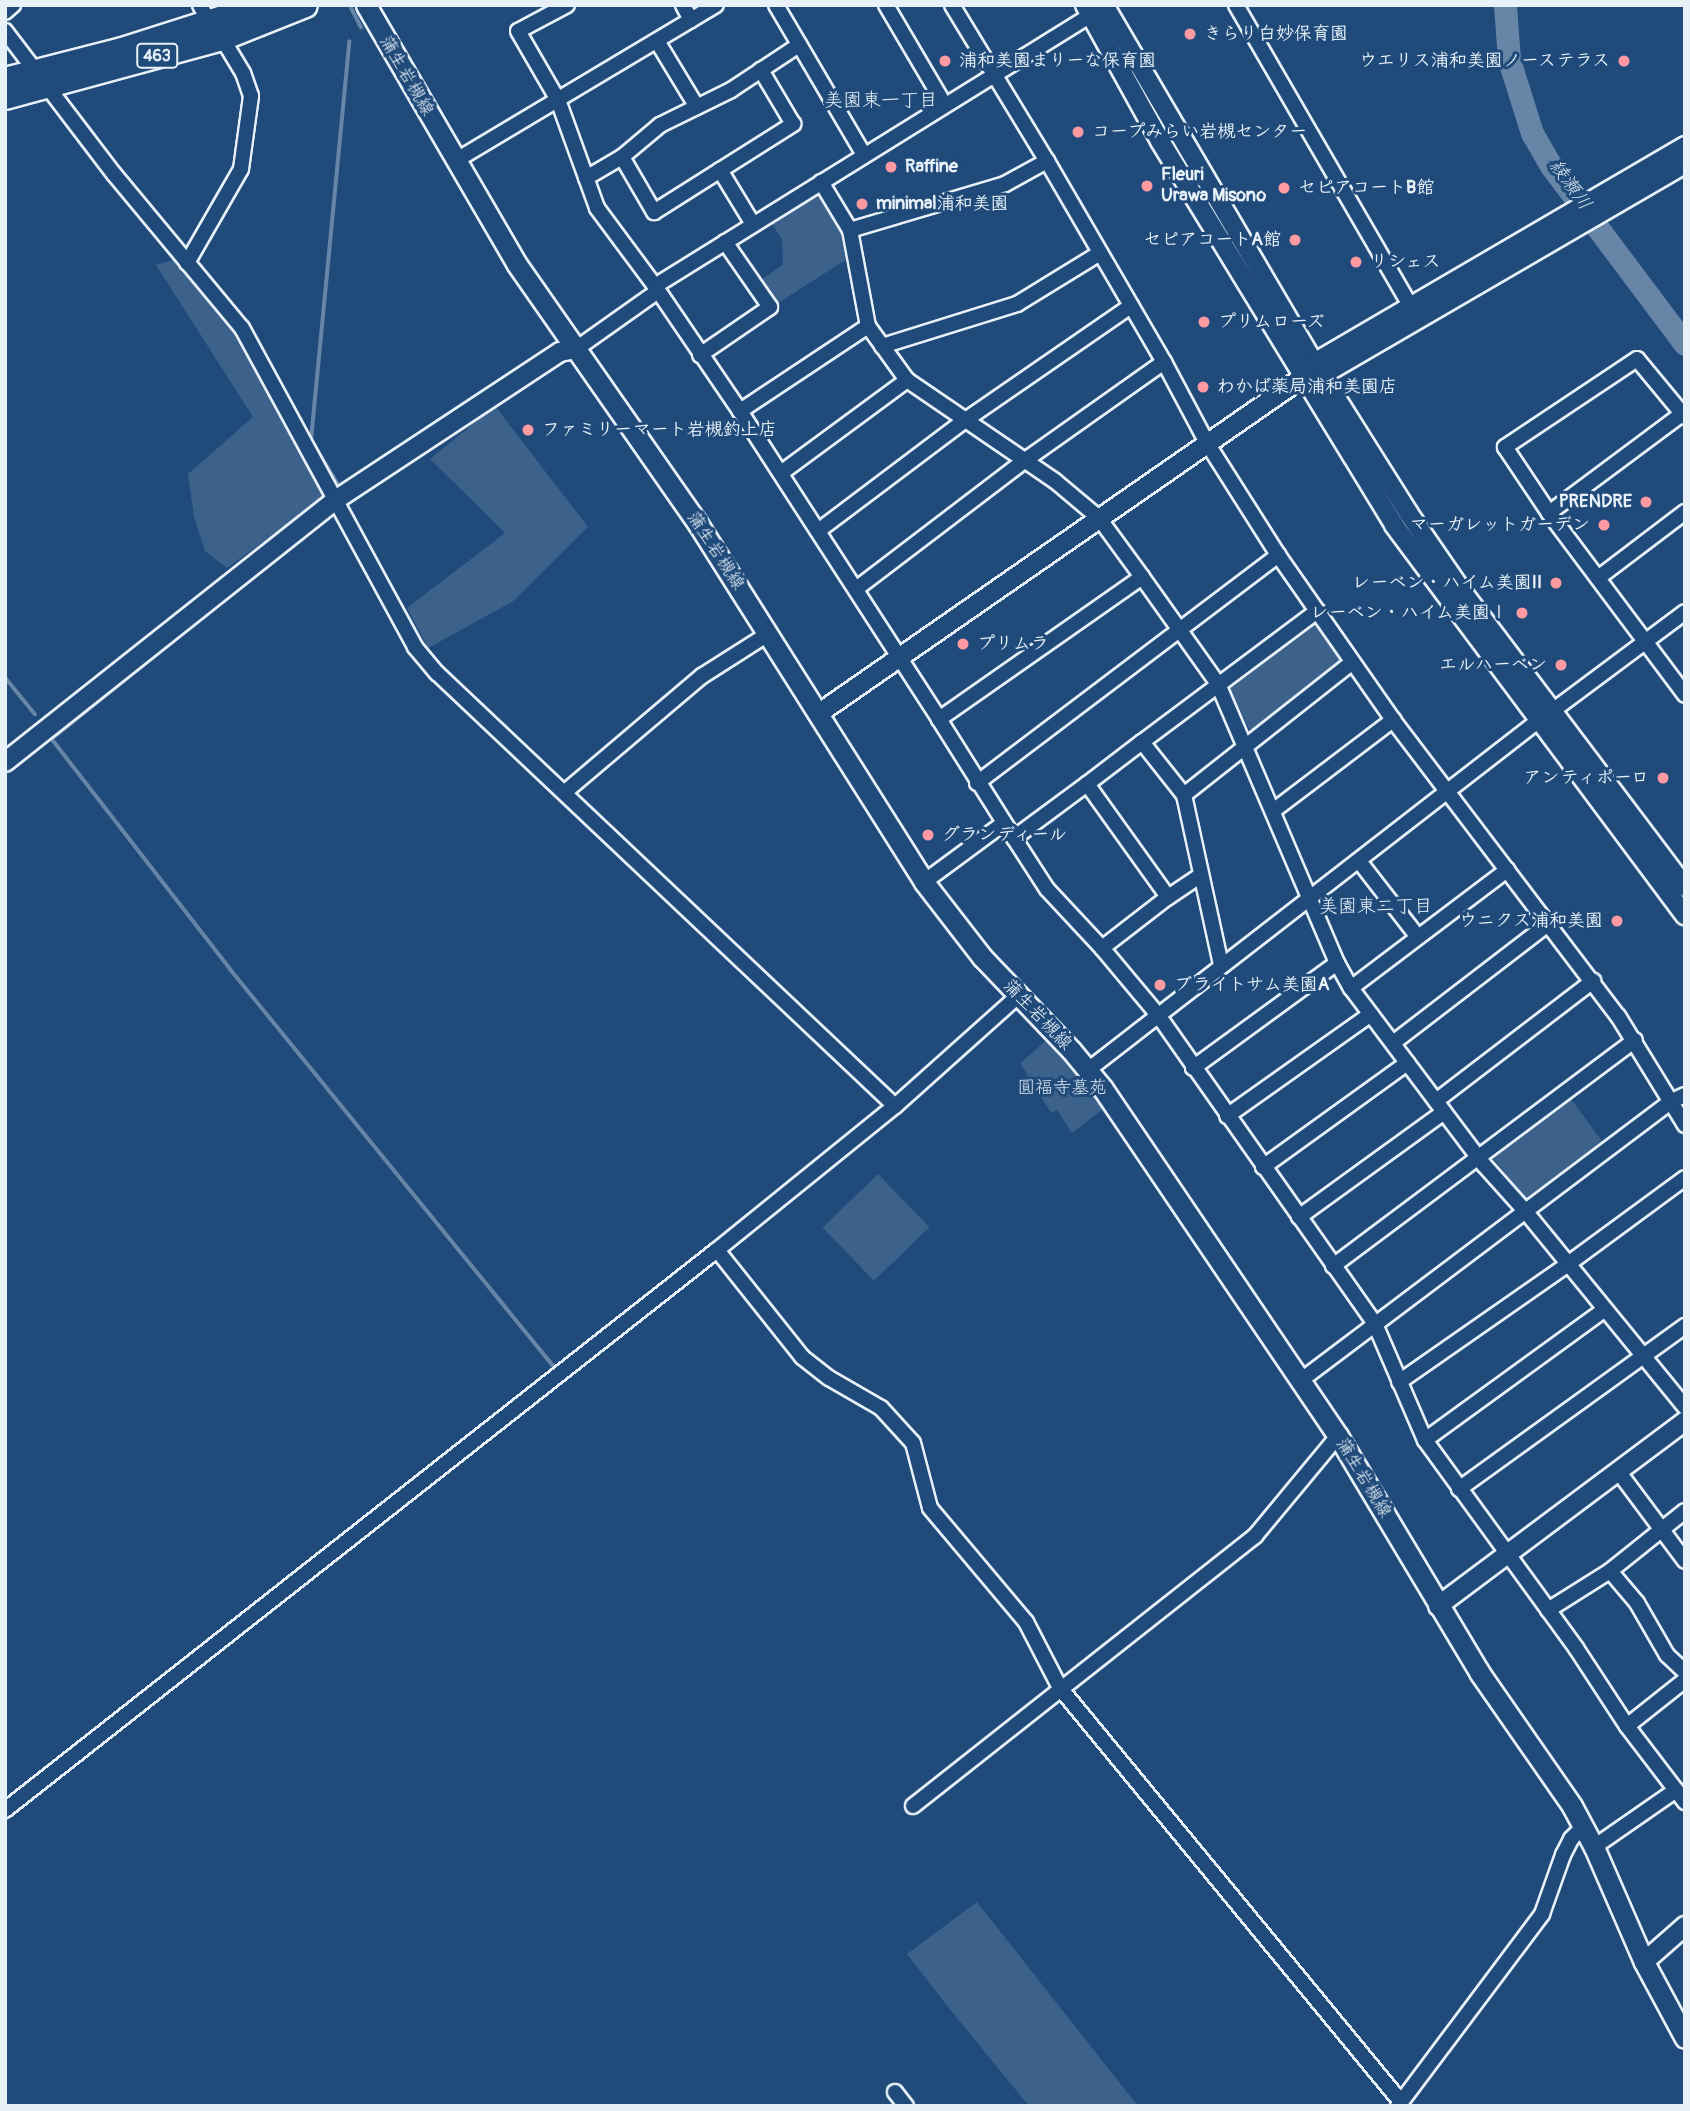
<!DOCTYPE html>
<html>
<head>
<meta charset="utf-8">
<style>
	body { margin:0 }
	#map { position:relative; width:1690px; height:2111px; overflow:hidden; background:#1f4a7a; font-family:Pangolin,"Klee One",sans-serif }
	div>[style] { position:absolute }
	[style*='--x'] { left:calc(var(--x)*1px); top:calc(var(--y)*1px); width:calc(var(--w)*1px); rotate:calc(var(--a)*1deg) }
	.green>* { inset:0; background:#3c628c; transform-origin:0 0 }
	.stream>* { height:3.5px; margin:-1.75px; padding:0 1.75px; transform-origin:1.75px; border-radius:1.75px; background:#6685a7 }
	.river>* { height:23px; margin:-11.5px; padding:0 11.5px; transform-origin:11.5px; border-radius:11.5px; background:#6685a7 }
	.roads { filter:drop-shadow(2px 0 #e8f1f8) drop-shadow(-2px 0 #e8f1f8) drop-shadow(0 2px #e8f1f8) drop-shadow(0 -2px #e8f1f8) }
	.minor>* { height:14px; margin:-7px; padding:0 7px; transform-origin:7px; border-radius:7px; background:#1f4a7a }
	.tertiary>* { height:18px; margin:-9px; padding:0 9px; transform-origin:9px; border-radius:9px; background:#1f4a7a }
	.secondary>* { height:19px; margin:-9.5px; padding:0 9.5px; transform-origin:9.5px; border-radius:9.5px; background:#1f4a7a }
	.trunk>* { height:23px; margin:-11.5px; padding:0 11.5px; transform-origin:11.5px; border-radius:11.5px; background:#1f4a7a }
	.dots>* { width:19px; height:19px; translate:-50% -50%; box-sizing:border-box; border:4px solid #1f4a7a; border-radius:50% }
	span { translate:-50% -50%; white-space:nowrap; text-align:center; line-height:1.15; -webkit-text-stroke:6px #1f4a7a; paint-order:stroke }
	.shield-label span { padding:2px 5px; background:#1f4a7a; border:2px solid; border-radius:5px; -webkit-text-stroke-width:0 }
	.shield-label { font-size:16px; color:#e8f1f8; font-weight:700 }
	.poi-label { font-size:18px; color:#e8f1f8; font-weight:700 }
	.left { translate:0 -50%; text-align:left }
	.right { translate:-100% -50%; text-align:right }
	.street-label { font-size:18px; color:#e8f1f8 }
	.park-label { font-size:18px; color:#d7e3ed }
	.neighbourhood-label { font-size:19px; color:#e8f1f8 }
	.water-label { font-size:19px; color:#d4e1ec; font-style:italic }
	.frame { position:absolute; inset:0; border:7px solid #e8f1f8; pointer-events:none }
</style>
</head>
<body>
<div id="map">
	<div class="green">
		<div style="clip-path:polygon(812px 193px,818px 194px,842px 231px,847px 259px,775px 305px,760px 281px,783px 264px,782px 240px,770px 220px)"></div>
		<div style="clip-path:polygon(173px 260px,237px 334px,324px 498px,227px 568px,205px 551px,194px 517px,188px 474px,253px 417px,156px 265px)"></div>
		<div style="clip-path:polygon(495px 406px,588px 527px,512px 602px,428px 648px,407px 608px,505px 533px,430px 459px)"></div>
		<div style="clip-path:polygon(1317px 622px,1342px 661px,1252px 735px,1228px 685px)"></div>
		<div style="clip-path:polygon(1047px 1040px,1080px 1075px,1103px 1109px,1072px 1133px,1057px 1110px,1051px 1113px,1020px 1063px)"></div>
		<div style="clip-path:polygon(1569px 1096px,1604px 1144px,1531px 1199px,1524px 1198px,1493px 1158px,1494px 1152px)"></div>
		<div style="left:878px;top:1174px;width:74px;height:77px;rotate:46deg"></div>
		<div style="clip-path:polygon(977px 1902px,1138px 2106px,1029px 2106px,952px 2012px,907px 1954px)"></div>
	</div>
	<div class="stream">
		<div style="--x:350;--y:5;--w:25;--a:63"></div>
		<div style="--x:341;--y:490;--w:58;--a:-121"></div>
		<div style="--x:311;--y:440;--w:400;--a:-84.5"></div>
		<div style="--x:336;--y:511;--w:364;--a:141.2"></div>
		<div style="--x:52;--y:739;--w:292;--a:52.2"></div>
		<div style="--x:231;--y:970;--w:515;--a:50.84"></div>
		<div style="--x:5;--y:677;--w:48;--a:51"></div>
		<div style="--x:5;--y:1819;--w:43;--a:-38.5"></div>
	</div>
	<div class="river">
		<div style="--x:1505;--y:5;--w:55;--a:85.8"></div>
		<div style="--x:1509;--y:60;--w:77;--a:72.5"></div>
		<div style="--x:1532;--y:133;--w:39;--a:60"></div>
		<div style="--x:1552;--y:167;--w:221;--a:53.1"></div>
	</div>
	<div class="roads">
		<div class="minor">
			<div style="--x:200;--y:5;--w:19;--a:62"></div>
			<div style="--x:567;--y:5;--w:55;--a:152"></div>
			<div style="--x:518;--y:31;--w:80;--a:59.9"></div>
			<div style="--x:558;--y:100;--w:115;--a:70.1"></div>
			<div style="--x:597;--y:208;--w:97;--a:53.4"></div>
			<div style="--x:655;--y:286;--w:151;--a:55.8"></div>
			<div style="--x:683;--y:5;--w:17;--a:62"></div>
			<div style="--x:776;--y:5;--w:174;--a:59.6"></div>
			<div style="--x:886;--y:5;--w:116;--a:59.5"></div>
			<div style="--x:952;--y:5;--w:183;--a:58.7"></div>
			<div style="--x:1047;--y:161;--w:233;--a:59.8"></div>
			<div style="--x:1164;--y:362;--w:92;--a:62"></div>
			<div style="--x:1207;--y:443;--w:133;--a:57.6"></div>
			<div style="--x:1278;--y:555;--w:201;--a:55.1"></div>
			<div style="--x:1393;--y:720;--w:372;--a:52.8"></div>
			<div style="--x:1618;--y:1016;--w:128;--a:58.4"></div>
			<div style="--x:1236;--y:5;--w:349;--a:59.9"></div>
			<div style="--x:5;--y:12;--w:11;--a:-41"></div>
			<div style="--x:5;--y:31;--w:180;--a:52.7"></div>
			<div style="--x:114;--y:174;--w:200;--a:50.3"></div>
			<div style="--x:242;--y:328;--w:363;--a:61.5"></div>
			<div style="--x:415;--y:647;--w:34;--a:50"></div>
			<div style="--x:437;--y:673;--w:630;--a:43.39"></div>
			<div style="--x:657;--y:41;--w:77;--a:58.8"></div>
			<div style="--x:622;--y:157;--w:64;--a:59.8"></div>
			<div style="--x:654;--y:212;--w:165;--a:-32.3"></div>
			<div style="--x:793;--y:124;--w:63;--a:-120.7"></div>
			<div style="--x:455;--y:161;--w:304;--a:-30.9"></div>
			<div style="--x:720;--y:170;--w:63;--a:58.6"></div>
			<div style="--x:586;--y:178;--w:42;--a:-30.3"></div>
			<div style="--x:622;--y:157;--w:50;--a:-40.1"></div>
			<div style="--x:660;--y:125;--w:79;--a:-26.2"></div>
			<div style="--x:731;--y:90;--w:82;--a:-33.5"></div>
			<div style="--x:821;--y:182;--w:56;--a:58.9"></div>
			<div style="--x:850;--y:230;--w:98;--a:79.4"></div>
			<div style="--x:868;--y:326;--w:67;--a:54.2"></div>
			<div style="--x:907;--y:380;--w:179;--a:34.3"></div>
			<div style="--x:1055;--y:481;--w:57;--a:40.1"></div>
			<div style="--x:1099;--y:518;--w:73;--a:53.9"></div>
			<div style="--x:1142;--y:577;--w:248;--a:145"></div>
			<div style="--x:939;--y:719;--w:141;--a:57.8"></div>
			<div style="--x:1014;--y:838;--w:91;--a:-36.5"></div>
			<div style="--x:850;--y:230;--w:162;--a:-16.5"></div>
			<div style="--x:1005;--y:184;--w:48;--a:-28.7"></div>
			<div style="--x:187;--y:263;--w:108;--a:-60.1"></div>
			<div style="--x:241;--y:169;--w:74;--a:-82.2"></div>
			<div style="--x:251;--y:96;--w:24;--a:-109"></div>
			<div style="--x:243;--y:73;--w:41;--a:-121"></div>
			<div style="--x:655;--y:286;--w:523;--a:-31.87"></div>
			<div style="--x:868;--y:326;--w:154;--a:146.4"></div>
			<div style="--x:740;--y:411;--w:367;--a:57.1"></div>
			<div style="--x:882;--y:346;--w:141;--a:-17.3"></div>
			<div style="--x:1017;--y:304;--w:97;--a:-31.6"></div>
			<div style="--x:576;--y:349;--w:100;--a:-35.3"></div>
			<div style="--x:700;--y:355;--w:85;--a:-34.4"></div>
			<div style="--x:770;--y:307;--w:79;--a:-124.7"></div>
			<div style="--x:1685;--y:417;--w:75;--a:-129.6"></div>
			<div style="--x:1637;--y:359;--w:159;--a:146.3"></div>
			<div style="--x:1505;--y:447;--w:79;--a:56.3"></div>
			<div style="--x:1549;--y:513;--w:227;--a:53.2"></div>
			<div style="--x:781;--y:473;--w:157;--a:-36.4"></div>
			<div style="--x:1549;--y:513;--w:166;--a:-36.7"></div>
			<div style="--x:818;--y:531;--w:183;--a:-37"></div>
			<div style="--x:964;--y:421;--w:203;--a:-34.6"></div>
			<div style="--x:1142;--y:577;--w:131;--a:54.6"></div>
			<div style="--x:1218;--y:684;--w:303;--a:66.9"></div>
			<div style="--x:1337;--y:963;--w:29;--a:61"></div>
			<div style="--x:1351;--y:988;--w:221;--a:53.1"></div>
			<div style="--x:1484;--y:1165;--w:63;--a:48.2"></div>
			<div style="--x:1526;--y:1212;--w:252;--a:50.8"></div>
			<div style="--x:1598;--y:578;--w:109;--a:-37.2"></div>
			<div style="--x:856;--y:589;--w:211;--a:-37.3"></div>
			<div style="--x:1024;--y:461;--w:171;--a:-35.3"></div>
			<div style="--x:1551;--y:712;--w:167;--a:-36.7"></div>
			<div style="--x:1142;--y:742;--w:219;--a:-36.8"></div>
			<div style="--x:977;--y:783;--w:378;--a:-37.1"></div>
			<div style="--x:565;--y:792;--w:180;--a:-40.3"></div>
			<div style="--x:702;--y:676;--w:78;--a:-32.5"></div>
			<div style="--x:1184;--y:795;--w:174;--a:77.7"></div>
			<div style="--x:1273;--y:811;--w:151;--a:-37.2"></div>
			<div style="--x:1014;--y:838;--w:61;--a:57.1"></div>
			<div style="--x:1047;--y:889;--w:81;--a:47"></div>
			<div style="--x:1102;--y:948;--w:87;--a:50.1"></div>
			<div style="--x:1158;--y:1015;--w:378;--a:54.9"></div>
			<div style="--x:1375;--y:1324;--w:126;--a:66.7"></div>
			<div style="--x:1425;--y:1440;--w:257;--a:54"></div>
			<div style="--x:1576;--y:1648;--w:93;--a:56.8"></div>
			<div style="--x:1627;--y:1726;--w:96;--a:52.7"></div>
			<div style="--x:1359;--y:861;--w:96;--a:52.2"></div>
			<div style="--x:1201;--y:875;--w:40;--a:146"></div>
			<div style="--x:1168;--y:897;--w:139;--a:-125.6"></div>
			<div style="--x:1087;--y:784;--w:69;--a:-37.4"></div>
			<div style="--x:1142;--y:742;--w:68;--a:51.6"></div>
			<div style="--x:1184;--y:795;--w:213;--a:-38.3"></div>
			<div style="--x:924;--y:882;--w:99;--a:-36.4"></div>
			<div style="--x:1102;--y:948;--w:83;--a:-37.7"></div>
			<div style="--x:1351;--y:988;--w:196;--a:-37.1"></div>
			<div style="--x:1393;--y:1043;--w:195;--a:-37.5"></div>
			<div style="--x:1193;--y:1068;--w:178;--a:-36.1"></div>
			<div style="--x:1088;--y:1070;--w:569;--a:-37.8"></div>
			<div style="--x:1436;--y:1101;--w:198;--a:-37.4"></div>
			<div style="--x:1227;--y:1116;--w:176;--a:-35.3"></div>
			<div style="--x:1263;--y:1167;--w:178;--a:-35.8"></div>
			<div style="--x:1299;--y:1217;--w:179;--a:-35.9"></div>
			<div style="--x:717;--y:1250;--w:137;--a:51.5"></div>
			<div style="--x:802;--y:1357;--w:34;--a:38"></div>
			<div style="--x:829;--y:1378;--w:60;--a:30"></div>
			<div style="--x:881;--y:1408;--w:47;--a:47.6"></div>
			<div style="--x:913;--y:1443;--w:67;--a:75.3"></div>
			<div style="--x:930;--y:1508;--w:149;--a:49.9"></div>
			<div style="--x:1026;--y:1622;--w:74;--a:62.7"></div>
			<div style="--x:1060;--y:1688;--w:536;--a:50.52"></div>
			<div style="--x:1333;--y:1266;--w:377;--a:-36.8"></div>
			<div style="--x:1300;--y:1381;--w:466;--a:-37"></div>
			<div style="--x:1672;--y:1101;--w:14;--a:-25"></div>
			<div style="--x:1399;--y:1382;--w:206;--a:-34.9"></div>
			<div style="--x:1568;--y:1264;--w:145;--a:-36.3"></div>
			<div style="--x:1425;--y:1440;--w:221;--a:-36"></div>
			<div style="--x:1618;--y:1471;--w:112;--a:53.3"></div>
			<div style="--x:1459;--y:1489;--w:279;--a:-35.8"></div>
			<div style="--x:1610;--y:1571;--w:42;--a:49.8"></div>
			<div style="--x:1637;--y:1603;--w:60;--a:60"></div>
			<div style="--x:1667;--y:1655;--w:25;--a:43"></div>
			<div style="--x:1548;--y:1610;--w:73;--a:-32.2"></div>
			<div style="--x:1610;--y:1571;--w:96;--a:-38.7"></div>
			<div style="--x:1627;--y:1726;--w:74;--a:-38.4"></div>
			<div style="--x:913;--y:1806;--w:436;--a:-38.3"></div>
			<div style="--x:1255;--y:1536;--w:130;--a:-50.3"></div>
			<div style="--x:5;--y:1810;--w:906;--a:-38.19"></div>
			<div style="--x:717;--y:1250;--w:229;--a:-39"></div>
			<div style="--x:895;--y:1106;--w:165;--a:-41.8"></div>
			<div style="--x:1594;--y:1847;--w:100;--a:-34.8"></div>
			<div style="--x:895;--y:2092;--w:18;--a:52"></div>
			<div style="--x:1398;--y:2106;--w:240;--a:-53.1"></div>
			<div style="--x:1542;--y:1914;--w:63;--a:-70.4"></div>
			<div style="--x:1563;--y:1855;--w:18;--a:-63"></div>
			<div style="--x:1571;--y:1839;--w:18;--a:-45"></div>
		</div>
		<div class="tertiary">
			<div style="--x:1085;--y:5;--w:155;--a:61.1"></div>
			<div style="--x:1160;--y:141;--w:450;--a:58.6"></div>
			<div style="--x:1394;--y:525;--w:487;--a:53.3"></div>
			<div style="--x:1104;--y:5;--w:415;--a:59.6"></div>
			<div style="--x:1314;--y:363;--w:178;--a:57.8"></div>
			<div style="--x:1409;--y:514;--w:97;--a:55.5"></div>
			<div style="--x:1464;--y:594;--w:367;--a:53"></div>
			<div style="--x:1313;--y:377;--w:9;--a:-13"></div>
			<div style="--x:1322;--y:375;--w:420;--a:-30.2"></div>
			<div style="--x:818;--y:714;--w:589;--a:-34.77"></div>
			<div style="--x:1302;--y:378;--w:19;--a:-51"></div>
			<div style="--x:1314;--y:363;--w:430;--a:-30.3"></div>
			<div style="--x:5;--y:762;--w:420;--a:-38.4"></div>
			<div style="--x:334;--y:501;--w:271;--a:-33.4"></div>
			<div style="--x:560;--y:352;--w:16;--a:-11"></div>
			<div style="--x:1438;--y:1606;--w:309;--a:-36.8"></div>
			<div style="--x:1644;--y:1962;--w:55;--a:-41.3"></div>
		</div>
		<div class="secondary">
			<div style="--x:366;--y:5;--w:298;--a:59.8"></div>
			<div style="--x:516;--y:263;--w:318;--a:55.1"></div>
			<div style="--x:698;--y:524;--w:423;--a:57.7"></div>
			<div style="--x:924;--y:882;--w:95;--a:52.3"></div>
			<div style="--x:982;--y:957;--w:129;--a:46.3"></div>
			<div style="--x:1071;--y:1050;--w:50;--a:50.6"></div>
			<div style="--x:1103;--y:1089;--w:419;--a:55.9"></div>
			<div style="--x:1338;--y:1436;--w:275;--a:59.1"></div>
			<div style="--x:1479;--y:1672;--w:163;--a:55.2"></div>
			<div style="--x:1572;--y:1806;--w:47;--a:61.8"></div>
			<div style="--x:1594;--y:1847;--w:125;--a:66.5"></div>
			<div style="--x:1644;--y:1962;--w:86;--a:61.7"></div>
		</div>
		<div class="trunk">
			<div style="--x:5;--y:79;--w:121;--a:-14.4"></div>
			<div style="--x:122;--y:49;--w:145;--a:-17.7"></div>
			<div style="--x:5;--y:97;--w:225;--a:-15.2"></div>
			<div style="--x:222;--y:38;--w:89;--a:-21.7"></div>
		</div>
	</div>
	<div class="dots">
		<div style="left:1190px;top:34px;background:#ff9aa2"></div>
		<div style="left:945px;top:61px;background:#ff9aa2"></div>
		<div style="left:1624px;top:61px;background:#ff9aa2"></div>
		<div style="left:1078px;top:132px;background:#ff9aa2"></div>
		<div style="left:891px;top:167px;background:#ff9aa2"></div>
		<div style="left:1147px;top:186px;background:#ff9aa2"></div>
		<div style="left:1284px;top:188px;background:#ff9aa2"></div>
		<div style="left:862px;top:204px;background:#ff9aa2"></div>
		<div style="left:1295px;top:240px;background:#ff9aa2"></div>
		<div style="left:1356px;top:262px;background:#ff9aa2"></div>
		<div style="left:1204px;top:322px;background:#ff9aa2"></div>
		<div style="left:1203px;top:387px;background:#ff9aa2"></div>
		<div style="left:528px;top:430px;background:#ff9aa2"></div>
		<div style="left:1646px;top:502px;background:#ff9aa2"></div>
		<div style="left:1604px;top:525px;background:#ff9aa2"></div>
		<div style="left:1556px;top:583px;background:#ff9aa2"></div>
		<div style="left:1522px;top:613px;background:#ff9aa2"></div>
		<div style="left:963px;top:644px;background:#ff9aa2"></div>
		<div style="left:1561px;top:665px;background:#ff9aa2"></div>
		<div style="left:1663px;top:778px;background:#ff9aa2"></div>
		<div style="left:928px;top:835px;background:#ff9aa2"></div>
		<div style="left:1617px;top:921px;background:#ff9aa2"></div>
		<div style="left:1160px;top:985px;background:#ff9aa2"></div>
	</div>
	<div class="shield-label">
		<span style="left:157px;top:56px">463</span>
	</div>
	<div class="poi-label">
		<span class="left" style="left:1204px;top:34px">きらり白妙保育園</span>
		<span class="left" style="left:959px;top:61px">浦和美園まりーな保育園</span>
		<span class="right" style="left:1610px;top:61px">ウエリス浦和美園ノーステラス</span>
		<span class="left" style="left:1092px;top:132px">コープみらい岩槻センター</span>
		<span class="left" style="left:905px;top:167px">Raffine</span>
		<span class="left" style="left:1161px;top:186px">Fleuri<br>Urawa Misono</span>
		<span class="left" style="left:1298px;top:188px">セピアコートB館</span>
		<span class="left" style="left:876px;top:204px">minimal浦和美園</span>
		<span class="right" style="left:1281px;top:240px">セピアコートA館</span>
		<span class="left" style="left:1370px;top:262px">リシェス</span>
		<span class="left" style="left:1218px;top:322px">プリムローズ</span>
		<span class="left" style="left:1217px;top:387px">わかば薬局浦和美園店</span>
		<span class="left" style="left:542px;top:430px">ファミリーマート岩槻釣上店</span>
		<span class="right" style="left:1632px;top:502px">PRENDRE</span>
		<span class="right" style="left:1590px;top:525px">マーガレットガーデン</span>
		<span class="right" style="left:1542px;top:583px">レーベン・ハイム美園II</span>
		<span class="right" style="left:1508px;top:613px">レーベン・ハイム美園Ⅰ</span>
		<span class="left" style="left:977px;top:644px">プリムラ</span>
		<span class="right" style="left:1547px;top:665px">エルハーベン</span>
		<span class="right" style="left:1649px;top:778px">アンティポーロ</span>
		<span class="left" style="left:942px;top:835px">グランディール</span>
		<span class="right" style="left:1603px;top:921px">ウニクス浦和美園</span>
		<span class="left" style="left:1174px;top:985px">ブライトサム美園A</span>
	</div>
	<div class="street-label">
		<span style="left:406px;top:76px;rotate:60deg">蒲生岩槻線</span>
		<span style="left:715px;top:551px;rotate:57deg">蒲生岩槻線</span>
		<span style="left:1037px;top:1015px;rotate:46deg">蒲生岩槻線</span>
		<span style="left:1363px;top:1478px;rotate:59deg">蒲生岩槻線</span>
	</div>
	<div class="park-label">
		<span style="left:1062px;top:1088px">圓福寺墓苑</span>
	</div>
	<div class="neighbourhood-label">
		<span style="left:881px;top:101px">美園東一丁目</span>
		<span style="left:1376px;top:907px">美園東二丁目</span>
	</div>
	<div class="water-label">
		<span style="left:1570px;top:185px;rotate:54deg">綾瀬川</span>
	</div>
	<div class="frame"></div>
</div>
</body>
</html>
